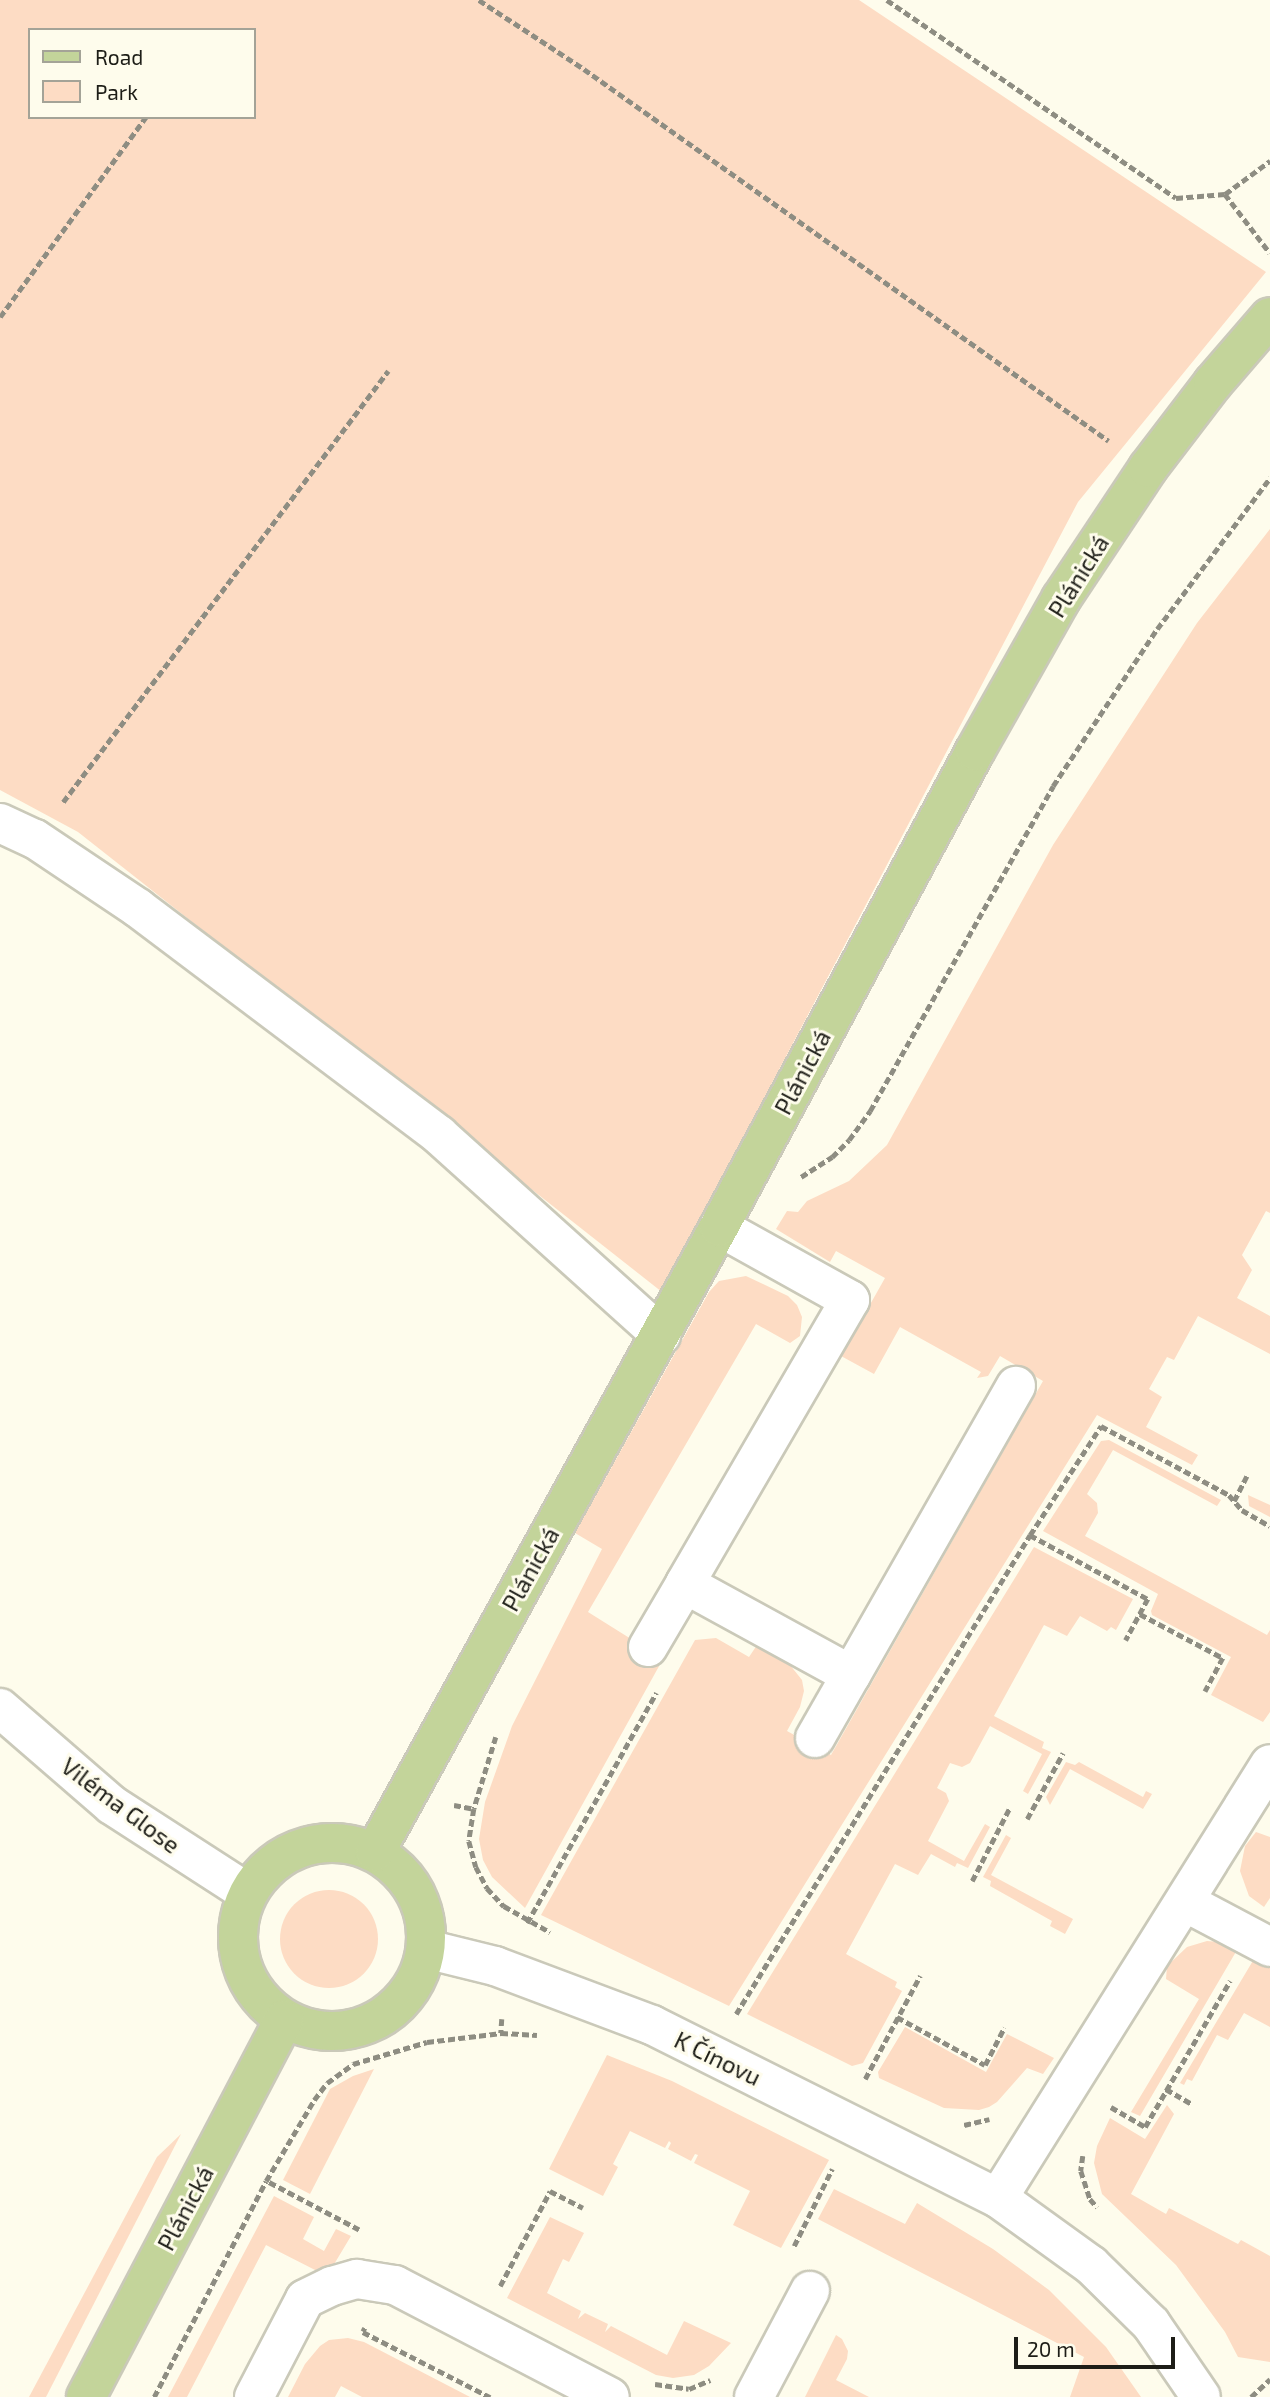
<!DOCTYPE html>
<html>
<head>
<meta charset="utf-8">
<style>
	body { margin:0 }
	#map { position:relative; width:1270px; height:2397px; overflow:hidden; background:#fefcec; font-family:"Exo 2",sans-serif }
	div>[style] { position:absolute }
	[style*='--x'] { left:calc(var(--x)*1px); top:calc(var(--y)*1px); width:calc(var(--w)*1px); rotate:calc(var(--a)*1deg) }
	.green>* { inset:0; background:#fddcc4 }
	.round { border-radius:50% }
	.path>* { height:4.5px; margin-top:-2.25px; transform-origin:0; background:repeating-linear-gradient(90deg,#8e8d82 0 7px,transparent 0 10.5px) }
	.roads { filter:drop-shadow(2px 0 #cac9b9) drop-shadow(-2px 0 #cac9b9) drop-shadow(0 2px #cac9b9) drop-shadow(0 -2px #cac9b9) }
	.minor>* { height:38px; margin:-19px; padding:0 19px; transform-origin:19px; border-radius:19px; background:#fff }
	.major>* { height:38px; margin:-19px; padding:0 19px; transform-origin:19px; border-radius:19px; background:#c3d49a }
	.major>.ring { margin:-19px; padding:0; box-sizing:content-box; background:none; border:38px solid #c3d49a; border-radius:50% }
	span { translate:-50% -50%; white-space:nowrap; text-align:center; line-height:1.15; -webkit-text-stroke:6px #fefcec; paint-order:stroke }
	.street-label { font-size:24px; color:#1d1d17 }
	.legend { position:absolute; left:28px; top:28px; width:228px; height:91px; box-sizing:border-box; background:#fefcec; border:2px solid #a4a397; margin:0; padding:9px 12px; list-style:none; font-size:21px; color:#1d1d17 }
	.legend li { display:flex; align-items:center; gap:14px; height:35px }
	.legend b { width:35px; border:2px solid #a4a397 }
	.scale { position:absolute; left:1014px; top:2337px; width:161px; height:32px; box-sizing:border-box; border:4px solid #1d1d17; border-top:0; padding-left:9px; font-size:21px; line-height:24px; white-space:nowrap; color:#1d1d17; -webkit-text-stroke:5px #fefcec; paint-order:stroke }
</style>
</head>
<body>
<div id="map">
	<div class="green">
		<div style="clip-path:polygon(evenodd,0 0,859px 0,1266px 272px,1078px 502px,662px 1292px,78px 832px,0 790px,0 0,30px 30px,254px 30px,254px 117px,30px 117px,30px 30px)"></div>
		<div style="clip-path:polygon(1270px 529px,1270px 1213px,1266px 1211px,1242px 1255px,1252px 1270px,1237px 1298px,1270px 1316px,1270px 1354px,1198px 1316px,1174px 1360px,1167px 1357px,1149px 1389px,1162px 1397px,1146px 1427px,1198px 1455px,1192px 1465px,1097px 1415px,729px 2006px,541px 1915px,695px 1640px,716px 1638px,749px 1657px,757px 1645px,790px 1665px,802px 1680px,804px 1691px,800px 1707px,787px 1731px,831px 1755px,1043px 1381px,1000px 1356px,988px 1376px,977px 1378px,981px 1372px,900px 1327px,874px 1374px,841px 1356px,885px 1278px,836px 1251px,830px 1262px,776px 1229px,787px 1211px,798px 1212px,807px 1201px,849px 1181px,887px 1145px,1053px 845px,1197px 623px)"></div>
		<div style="clip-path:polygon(746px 1276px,788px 1296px,797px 1305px,802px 1317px,800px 1336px,790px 1343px,756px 1324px,588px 1612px,663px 1659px,525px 1908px,492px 1877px,483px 1860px,479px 1839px,485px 1802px,512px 1726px,602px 1549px,575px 1533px,709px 1292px,719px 1281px)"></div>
		<div style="clip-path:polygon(1109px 1440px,1221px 1500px,1217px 1506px,1113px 1450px,1087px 1494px,1097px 1503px,1098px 1513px,1085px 1536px,1267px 1635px,1270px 1630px,1270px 1712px,1263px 1722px,1211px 1695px,1231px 1657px,1152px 1615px,1151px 1611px,1158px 1594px,1043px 1531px,1101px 1441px)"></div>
		<div style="clip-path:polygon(1248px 1495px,1270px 1505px,1270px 1517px,1249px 1506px)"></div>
		<div style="clip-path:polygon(1034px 1547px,1133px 1599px,1116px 1630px,1111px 1627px,1107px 1631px,1080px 1616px,1067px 1636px,1044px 1625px,994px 1716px,1044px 1742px,1042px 1748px,1051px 1752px,1028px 1794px,1023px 1791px,1042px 1754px,990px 1726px,970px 1763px,962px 1767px,950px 1763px,937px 1788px,946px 1793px,949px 1801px,928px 1841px,964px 1861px,985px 1824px,990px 1827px,968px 1868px,957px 1863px,955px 1867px,931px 1854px,918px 1875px,895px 1864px,846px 1954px,897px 1982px,895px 1987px,902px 1991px,863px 2063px,852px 2066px,747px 2014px)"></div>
		<div style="clip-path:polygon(1066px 1762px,1075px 1765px,1079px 1762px,1143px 1797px,1146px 1791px,1152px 1794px,1143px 1809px,1070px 1769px,1050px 1805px,1046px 1797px)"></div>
		<div style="clip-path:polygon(1256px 1832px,1270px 1837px,1270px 1898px,1264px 1907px,1249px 1896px,1240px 1871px,1245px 1846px)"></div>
		<div style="clip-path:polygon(1006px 1835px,1011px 1838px,991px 1875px,1073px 1919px,1065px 1934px,1050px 1926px,1052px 1921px,990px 1886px,991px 1881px,983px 1877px)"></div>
		<div class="round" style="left:280px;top:1890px;width:98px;height:98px"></div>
		<div style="clip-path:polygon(1207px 1941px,1219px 1942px,1237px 1950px,1140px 2116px,1131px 2112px,1199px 1999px,1166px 1979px,1167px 1966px,1187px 1947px)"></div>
		<div style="clip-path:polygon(1254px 1959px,1270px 1968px,1270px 2027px,1244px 2013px,1228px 2040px,1217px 2035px,1192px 2081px,1187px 2079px,1184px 2085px,1180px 2083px)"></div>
		<div style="clip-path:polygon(905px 2027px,986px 2072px,1007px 2034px,1054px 2058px,1043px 2074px,1027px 2068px,997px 2102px,989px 2107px,979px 2110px,944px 2108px,879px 2078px,878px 2072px)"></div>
		<div style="clip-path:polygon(607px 2055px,672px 2081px,829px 2160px,781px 2248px,733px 2225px,750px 2191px,694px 2163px,698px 2155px,695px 2154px,691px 2161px,668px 2149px,671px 2143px,669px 2141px,665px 2148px,630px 2131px,613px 2164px,618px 2167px,603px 2196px,549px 2169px)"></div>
		<div style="clip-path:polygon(374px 2069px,310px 2194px,283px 2180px,330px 2089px,353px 2076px)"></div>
		<div style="clip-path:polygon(1167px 2105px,1174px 2114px,1131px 2194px,1166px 2214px,1169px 2208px,1238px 2244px,1241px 2240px,1270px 2256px,1270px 2362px,1238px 2357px,1225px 2332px,1176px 2265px,1102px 2194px,1094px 2163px,1097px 2146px,1110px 2118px,1145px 2139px)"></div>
		<div style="clip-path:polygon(181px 2134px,46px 2397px,29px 2397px,157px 2157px)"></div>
		<div style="clip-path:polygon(834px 2189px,905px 2224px,917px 2203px,993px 2249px,1049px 2290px,1106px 2347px,1141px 2397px,1070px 2397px,1084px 2357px,818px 2219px)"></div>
		<div style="clip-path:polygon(274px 2196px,314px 2217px,303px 2239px,324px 2251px,336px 2229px,351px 2236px,333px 2266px,319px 2272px,266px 2245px,187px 2397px,168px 2397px)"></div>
		<div style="clip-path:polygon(550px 2217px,584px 2233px,569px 2262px,563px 2259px,547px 2293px,581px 2311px,578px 2319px,585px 2313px,608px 2324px,605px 2332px,611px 2326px,667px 2355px,684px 2321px,731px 2343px,709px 2366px,694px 2375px,673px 2378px,656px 2375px,507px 2298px)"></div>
		<div style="clip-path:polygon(836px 2335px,842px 2339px,848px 2351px,847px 2359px,836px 2380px,869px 2397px,805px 2397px)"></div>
		<div style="clip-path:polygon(348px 2338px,364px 2342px,470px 2397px,362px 2397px,341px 2386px,335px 2397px,288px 2397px,305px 2364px,320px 2346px,329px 2340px)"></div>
	</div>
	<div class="path">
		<div style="--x:479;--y:0;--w:126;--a:33.3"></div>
		<div style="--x:584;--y:69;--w:643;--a:35.32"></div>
		<div style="--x:887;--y:0;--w:350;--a:34.4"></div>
		<div style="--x:1176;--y:198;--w:49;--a:-4.7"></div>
		<div style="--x:1225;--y:194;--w:56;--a:-36.3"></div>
		<div style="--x:1225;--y:194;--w:74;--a:52.7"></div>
		<div style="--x:0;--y:317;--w:248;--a:-53.9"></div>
		<div style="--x:63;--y:802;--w:540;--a:-52.98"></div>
		<div style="--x:801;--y:1177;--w:37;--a:-33"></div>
		<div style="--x:832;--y:1157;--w:24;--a:-45"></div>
		<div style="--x:849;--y:1140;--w:36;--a:-54"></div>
		<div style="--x:870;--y:1111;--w:373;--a:-60.6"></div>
		<div style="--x:1053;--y:786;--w:188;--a:-56.5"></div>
		<div style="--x:1157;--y:629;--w:189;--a:-53.2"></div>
		<div style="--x:1234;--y:1501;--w:28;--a:-63"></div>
		<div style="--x:1030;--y:1535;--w:130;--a:-56.9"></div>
		<div style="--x:1101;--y:1426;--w:145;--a:28.3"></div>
		<div style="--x:1229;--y:1495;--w:20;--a:49"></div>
		<div style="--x:1242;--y:1510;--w:32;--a:30"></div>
		<div style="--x:1140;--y:1614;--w:94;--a:27.9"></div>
		<div style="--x:1223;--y:1658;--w:38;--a:118"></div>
		<div style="--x:496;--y:1737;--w:75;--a:107"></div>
		<div style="--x:474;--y:1809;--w:32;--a:99"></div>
		<div style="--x:469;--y:1841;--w:27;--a:75"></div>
		<div style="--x:476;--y:1867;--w:24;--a:62"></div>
		<div style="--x:487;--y:1888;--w:25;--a:47"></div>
		<div style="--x:504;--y:1906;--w:53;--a:29.5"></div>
		<div style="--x:454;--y:1805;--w:20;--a:11"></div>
		<div style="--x:1027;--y:1819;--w:75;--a:-61.4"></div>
		<div style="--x:972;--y:1881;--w:81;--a:-62.8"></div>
		<div style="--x:527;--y:1923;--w:264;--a:-60.7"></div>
		<div style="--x:736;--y:2014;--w:562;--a:-58.46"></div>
		<div style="--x:1030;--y:1535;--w:134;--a:28.5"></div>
		<div style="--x:1148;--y:1599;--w:47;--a:118.2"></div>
		<div style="--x:897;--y:2017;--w:100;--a:28.6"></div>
		<div style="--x:985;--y:2065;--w:42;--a:-62.8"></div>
		<div style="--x:502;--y:2019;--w:14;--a:94"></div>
		<div style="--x:501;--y:2033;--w:36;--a:3"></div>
		<div style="--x:865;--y:2079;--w:117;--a:-61.9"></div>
		<div style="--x:1166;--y:2089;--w:30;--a:30"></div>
		<div style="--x:1111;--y:2107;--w:39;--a:30"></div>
		<div style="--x:1145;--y:2127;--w:169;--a:-59.8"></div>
		<div style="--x:964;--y:2125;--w:26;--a:-13"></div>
		<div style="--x:1083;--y:2156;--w:15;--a:98"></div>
		<div style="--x:1081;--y:2171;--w:29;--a:72"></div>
		<div style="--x:1090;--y:2199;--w:11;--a:49"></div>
		<div style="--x:359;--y:2230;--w:105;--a:-152.2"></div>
		<div style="--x:266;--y:2181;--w:94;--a:-59.3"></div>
		<div style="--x:314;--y:2100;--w:21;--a:-53"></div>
		<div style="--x:327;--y:2083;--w:32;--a:-36"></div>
		<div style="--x:353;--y:2064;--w:77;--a:-16.6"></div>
		<div style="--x:427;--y:2042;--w:75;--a:-6.9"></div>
		<div style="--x:794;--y:2246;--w:86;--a:-63.7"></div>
		<div style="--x:500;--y:2286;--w:107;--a:-62.2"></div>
		<div style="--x:550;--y:2191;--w:37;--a:27"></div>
		<div style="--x:365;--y:2328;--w:4;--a:117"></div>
		<div style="--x:363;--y:2332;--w:143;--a:27.1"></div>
		<div style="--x:655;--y:2384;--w:34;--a:8"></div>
		<div style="--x:689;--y:2389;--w:23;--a:-23"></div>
		<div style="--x:154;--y:2397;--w:243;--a:-62.6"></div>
		<div style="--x:1251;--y:2397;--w:26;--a:-43"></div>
	</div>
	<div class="roads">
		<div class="minor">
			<div style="--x:0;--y:823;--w:38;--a:25"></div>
			<div style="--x:35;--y:839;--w:124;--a:33.8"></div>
			<div style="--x:138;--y:908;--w:377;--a:37"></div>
			<div style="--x:439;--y:1135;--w:299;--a:42"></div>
			<div style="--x:719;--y:1227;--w:150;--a:29.1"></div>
			<div style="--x:850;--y:1300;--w:328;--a:120.2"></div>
			<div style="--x:685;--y:1584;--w:189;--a:28.7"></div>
			<div style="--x:851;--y:1675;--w:333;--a:-60.3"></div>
			<div style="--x:648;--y:1647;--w:73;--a:-59.6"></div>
			<div style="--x:0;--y:1708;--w:148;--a:40.9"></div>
			<div style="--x:112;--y:1805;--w:162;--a:32.9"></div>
			<div style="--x:815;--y:1738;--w:73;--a:-60.3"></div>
			<div style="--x:1185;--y:1902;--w:96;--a:27.9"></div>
			<div style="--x:426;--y:1949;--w:71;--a:13.8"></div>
			<div style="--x:495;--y:1966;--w:168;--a:20.6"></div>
			<div style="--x:652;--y:2025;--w:387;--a:26.6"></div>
			<div style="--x:998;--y:2198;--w:115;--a:35.8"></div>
			<div style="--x:1091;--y:2265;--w:84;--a:44.5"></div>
			<div style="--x:1151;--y:2324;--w:88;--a:55.6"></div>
			<div style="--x:998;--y:2198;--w:512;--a:-57.92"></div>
			<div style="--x:254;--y:2397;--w:110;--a:-62.5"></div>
			<div style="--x:305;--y:2299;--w:30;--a:-26"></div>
			<div style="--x:332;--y:2286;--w:26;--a:-16"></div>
			<div style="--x:357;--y:2279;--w:38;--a:9"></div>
			<div style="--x:395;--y:2285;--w:242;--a:27.5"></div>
			<div style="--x:754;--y:2397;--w:120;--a:-62.2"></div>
		</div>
		<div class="major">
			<div class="ring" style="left:238px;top:1843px;width:150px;height:150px"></div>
			<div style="--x:375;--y:1852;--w:713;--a:-61.17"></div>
			<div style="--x:719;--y:1227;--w:540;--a:-61.73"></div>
			<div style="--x:975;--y:751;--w:175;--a:-60.5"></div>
			<div style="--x:1061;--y:599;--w:157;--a:-56.4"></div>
			<div style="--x:1148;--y:468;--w:107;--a:-52.6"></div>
			<div style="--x:1213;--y:383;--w:87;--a:-49.2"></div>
			<div style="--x:86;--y:2397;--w:426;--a:-62.3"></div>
		</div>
	</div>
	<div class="street-label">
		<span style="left:1078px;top:576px;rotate:-58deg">Plánická</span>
		<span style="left:802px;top:1072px;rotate:-62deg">Plánická</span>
		<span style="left:530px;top:1569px;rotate:-61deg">Plánická</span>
		<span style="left:121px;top:1805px;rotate:37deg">Viléma Glose</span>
		<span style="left:718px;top:2058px;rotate:26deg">K Čínovu</span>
		<span style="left:185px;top:2208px;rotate:-62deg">Plánická</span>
	</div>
	<ul class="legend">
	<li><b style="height:9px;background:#c3d49a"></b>Road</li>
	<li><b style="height:19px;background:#fddcc4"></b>Park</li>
	</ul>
	<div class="scale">20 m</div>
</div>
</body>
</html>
